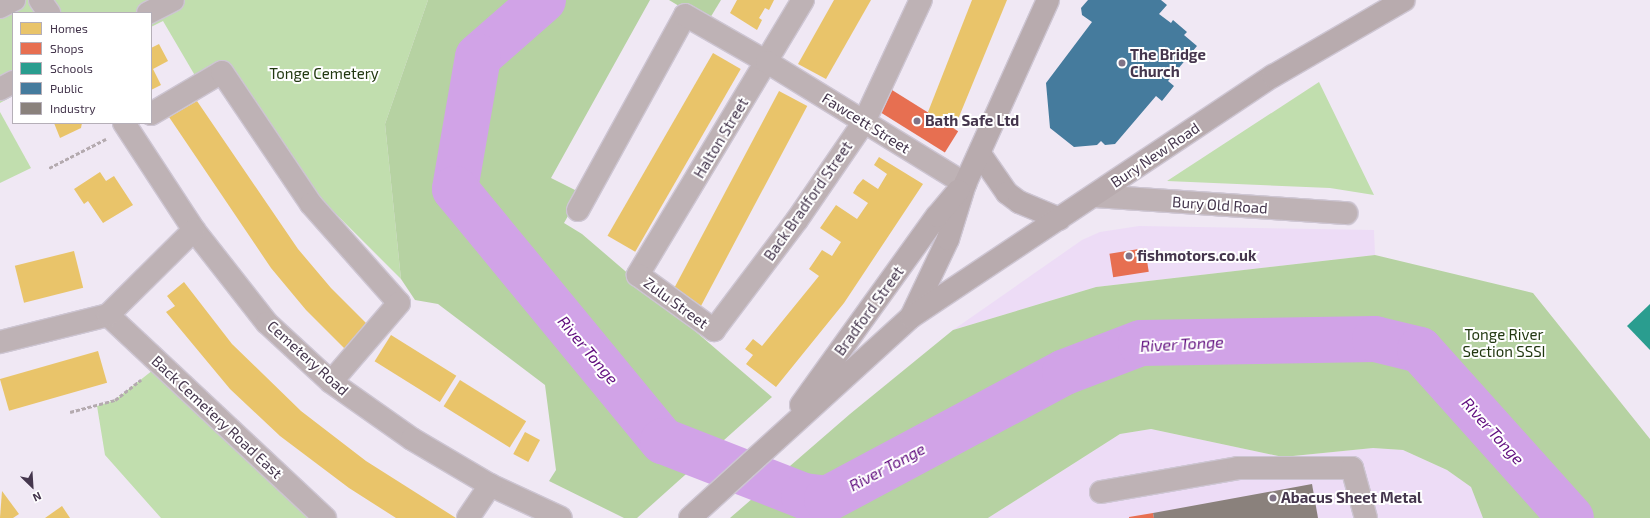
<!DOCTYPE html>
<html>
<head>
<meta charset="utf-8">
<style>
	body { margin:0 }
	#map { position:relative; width:1650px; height:518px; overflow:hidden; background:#f0e8f4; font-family:"Exo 2",sans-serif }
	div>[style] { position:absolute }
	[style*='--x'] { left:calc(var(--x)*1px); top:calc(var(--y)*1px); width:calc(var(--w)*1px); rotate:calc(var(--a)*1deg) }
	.built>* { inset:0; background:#eddcf6 }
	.green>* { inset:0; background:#c1deae }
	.forest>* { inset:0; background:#b6d2a2 }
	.homes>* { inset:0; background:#e9c46a; transform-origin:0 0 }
	.shops>* { inset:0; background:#e76f51; transform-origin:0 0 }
	.schools>* { inset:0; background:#2a9d8f }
	.public>* { inset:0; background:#457b9d }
	.industry>* { inset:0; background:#8a817c }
	.river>* { height:46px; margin:-23px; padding:0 23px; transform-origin:23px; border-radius:23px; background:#d1a3e7 }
	.path>* { height:2.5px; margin-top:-1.25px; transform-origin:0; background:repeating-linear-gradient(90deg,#b4aaaf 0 4px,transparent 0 6px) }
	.roads { filter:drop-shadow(1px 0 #cdc5d2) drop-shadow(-1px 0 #cdc5d2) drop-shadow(0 1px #cdc5d2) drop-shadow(0 -1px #cdc5d2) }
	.minor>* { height:22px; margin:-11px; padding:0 11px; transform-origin:11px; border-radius:11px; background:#beb2b5 }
	.major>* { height:22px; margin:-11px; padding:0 11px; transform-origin:11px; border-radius:11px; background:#b8abae }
	.dots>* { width:11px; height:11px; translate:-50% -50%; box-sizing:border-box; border:2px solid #fff; border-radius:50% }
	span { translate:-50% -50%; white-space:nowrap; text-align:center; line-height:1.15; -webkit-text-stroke:4px #fff; paint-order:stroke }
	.poi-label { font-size:15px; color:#45364d; font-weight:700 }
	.left { translate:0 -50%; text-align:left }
	.park-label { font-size:15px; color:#223811 }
	.street-label { font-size:15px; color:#45364d }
	.water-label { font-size:16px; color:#600d7e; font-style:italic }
	.legend { position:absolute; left:12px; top:12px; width:140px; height:112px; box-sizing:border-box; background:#fff; border:1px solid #b5afb8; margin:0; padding:5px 7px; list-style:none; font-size:12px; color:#45364d }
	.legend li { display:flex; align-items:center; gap:8px; height:20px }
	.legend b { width:20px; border:1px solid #b5afb8 }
	.north { position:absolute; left:12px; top:466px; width:40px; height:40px; -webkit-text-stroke:3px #fff; paint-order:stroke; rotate:155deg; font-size:11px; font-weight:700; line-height:16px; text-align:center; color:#45364d }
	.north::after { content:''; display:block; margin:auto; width:14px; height:18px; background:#45364d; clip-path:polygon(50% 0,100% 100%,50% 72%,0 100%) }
</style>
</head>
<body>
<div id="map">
	<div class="built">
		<div style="clip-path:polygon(1139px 226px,1374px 230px,1375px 255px,1096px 287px,953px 330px,1082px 240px,1100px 232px)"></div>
		<div style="clip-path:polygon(1151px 429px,1283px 457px,1373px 448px,1403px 450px,1447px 470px,1471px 487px,1483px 518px,988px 518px,1120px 434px)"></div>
	</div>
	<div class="green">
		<div style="clip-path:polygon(0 0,428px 0,385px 124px,401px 279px,319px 197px,236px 76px,197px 79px,163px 21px,151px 27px,151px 13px,13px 13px,13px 96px,0 103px)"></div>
		<div style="clip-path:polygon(1319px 82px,1374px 195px,1330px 188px,1167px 181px)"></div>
		<div style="clip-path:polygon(0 112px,31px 168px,0 183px)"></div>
		<div style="clip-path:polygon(153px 370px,310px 518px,161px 518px,105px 455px,97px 406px,115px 400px)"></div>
	</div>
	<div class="forest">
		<div style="clip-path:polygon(428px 0,650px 0,551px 178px,581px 193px,564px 223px,582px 234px,772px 397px,637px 518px,624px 518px,549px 481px,556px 470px,545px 385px,438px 304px,415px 300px,401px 279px,385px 124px)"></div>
		<div style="clip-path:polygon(669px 0,721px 0,707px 23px)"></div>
		<div style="clip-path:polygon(1375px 255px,1533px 293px,1650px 439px,1650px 518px,1483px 518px,1471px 487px,1447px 470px,1403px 450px,1373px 448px,1283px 457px,1151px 429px,1120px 434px,988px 518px,730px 518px,850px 414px,953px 330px,1096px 287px)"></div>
	</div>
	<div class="homes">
		<div style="clip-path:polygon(737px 0,774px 0,769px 10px,765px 8px,759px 18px,762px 20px,757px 30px,730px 13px)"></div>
		<div style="clip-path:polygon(834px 0,871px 0,826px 79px,798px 64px)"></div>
		<div style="clip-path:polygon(972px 0,1007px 0,954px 129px,928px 112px)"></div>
		<div style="clip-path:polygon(159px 44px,168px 61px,153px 69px,161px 85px,151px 90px,151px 48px)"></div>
		<div style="left:713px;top:53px;width:32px;height:211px;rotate:30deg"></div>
		<div style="left:779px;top:91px;width:32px;height:229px;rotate:28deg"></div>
		<div style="clip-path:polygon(197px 101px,298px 249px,331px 288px,367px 324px,345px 349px,306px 310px,271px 268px,169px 117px)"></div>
		<div style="clip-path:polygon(54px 123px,82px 123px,81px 128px,60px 138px)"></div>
		<div style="clip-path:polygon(879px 157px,923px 184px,844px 303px,776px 387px,746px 364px,753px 355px,745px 349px,753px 339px,762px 346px,819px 276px,809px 269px,822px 250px,832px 256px,841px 242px,820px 228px,836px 205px,857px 219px,868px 203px,853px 193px,857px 186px,863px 179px,878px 189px,887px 174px,874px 165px)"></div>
		<div style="clip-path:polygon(100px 172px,106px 181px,114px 176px,133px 205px,103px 223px,88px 201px,84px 204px,74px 189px)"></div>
		<div style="left:74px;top:251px;width:38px;height:61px;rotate:76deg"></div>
		<div style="clip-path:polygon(184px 282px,232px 344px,301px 411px,366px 461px,456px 518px,396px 518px,349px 488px,280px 436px,230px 389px,166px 312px,175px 306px,167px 296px)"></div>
		<div style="left:391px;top:335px;width:77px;height:31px;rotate:32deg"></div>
		<div style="left:98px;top:351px;width:33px;height:102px;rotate:74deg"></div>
		<div style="left:460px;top:380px;width:78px;height:31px;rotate:32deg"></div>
		<div style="left:525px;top:432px;width:17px;height:25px;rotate:28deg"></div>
		<div style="clip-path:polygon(2px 491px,19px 514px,13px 518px,0 518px)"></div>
		<div style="clip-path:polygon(62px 506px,70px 518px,45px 518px)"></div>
	</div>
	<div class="shops">
		<div style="left:892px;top:90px;width:78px;height:25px;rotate:32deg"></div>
		<div style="left:1145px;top:248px;width:24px;height:36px;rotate:81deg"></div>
		<div style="clip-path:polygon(1153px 513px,1154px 518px,1129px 518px,1129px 517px)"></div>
	</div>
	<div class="schools">
		<div style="clip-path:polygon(1650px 304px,1650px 350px,1627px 326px)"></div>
	</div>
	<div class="public">
		<div style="clip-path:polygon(1088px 0,1161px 0,1167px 5px,1159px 14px,1171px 23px,1173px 20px,1187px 32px,1184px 35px,1197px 46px,1168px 81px,1174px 86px,1162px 101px,1156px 96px,1115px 144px,1105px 145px,1101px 141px,1097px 145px,1074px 147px,1050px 128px,1046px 83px,1092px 22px,1082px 15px,1081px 8px)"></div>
	</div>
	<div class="industry">
		<div style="clip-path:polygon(1312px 484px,1318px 518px,1154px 518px,1153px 513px)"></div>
	</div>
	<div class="river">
		<div style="--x:543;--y:0;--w:86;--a:138.8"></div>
		<div style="--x:478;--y:57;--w:134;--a:99.9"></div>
		<div style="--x:455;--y:189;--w:327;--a:50.5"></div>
		<div style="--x:663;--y:441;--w:151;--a:21.3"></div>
		<div style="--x:804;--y:496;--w:23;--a:7"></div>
		<div style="--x:827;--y:499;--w:270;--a:-28.1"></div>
		<div style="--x:1065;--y:372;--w:81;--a:-20.9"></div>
		<div style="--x:1141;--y:343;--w:234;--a:-1"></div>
		<div style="--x:1375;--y:339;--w:46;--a:13.7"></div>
		<div style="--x:1420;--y:350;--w:226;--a:48.1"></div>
	</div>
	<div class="path">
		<div style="--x:49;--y:168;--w:64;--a:-27"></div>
		<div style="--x:70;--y:412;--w:47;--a:-14.9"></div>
		<div style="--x:115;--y:400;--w:33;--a:-38"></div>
	</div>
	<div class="roads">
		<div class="minor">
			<div style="--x:40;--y:0;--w:16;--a:55"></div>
			<div style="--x:803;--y:0;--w:321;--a:121"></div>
			<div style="--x:638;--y:275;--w:94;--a:35.9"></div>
			<div style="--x:714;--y:330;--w:138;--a:-53"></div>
			<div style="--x:797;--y:220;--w:119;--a:-55.6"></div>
			<div style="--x:864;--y:122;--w:135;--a:-65"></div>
			<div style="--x:0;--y:7;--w:16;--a:-27"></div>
			<div style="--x:148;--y:13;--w:28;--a:-27"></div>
			<div style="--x:0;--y:89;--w:15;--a:-28"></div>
			<div style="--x:151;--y:114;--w:82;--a:-30.6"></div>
			<div style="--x:222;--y:72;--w:159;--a:56"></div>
			<div style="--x:311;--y:204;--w:132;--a:48.4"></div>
			<div style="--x:399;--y:303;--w:104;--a:130.7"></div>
			<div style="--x:124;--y:123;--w:128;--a:56.8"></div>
			<div style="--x:194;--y:230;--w:118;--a:51.9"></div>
			<div style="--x:267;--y:323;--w:87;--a:42.7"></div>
			<div style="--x:331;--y:382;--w:99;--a:35.1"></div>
			<div style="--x:412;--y:439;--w:91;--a:30.5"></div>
			<div style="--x:490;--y:485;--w:78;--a:24.9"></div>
			<div style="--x:1095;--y:196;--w:252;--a:3.9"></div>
			<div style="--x:578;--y:210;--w:222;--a:-61.2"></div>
			<div style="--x:685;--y:15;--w:95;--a:29.8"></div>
			<div style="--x:767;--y:62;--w:233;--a:31.6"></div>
			<div style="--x:108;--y:315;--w:297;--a:43.1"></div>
			<div style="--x:0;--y:342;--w:111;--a:-14"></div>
			<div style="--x:108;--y:315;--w:121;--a:-44.7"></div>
			<div style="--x:1101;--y:492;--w:139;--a:-9.9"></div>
			<div style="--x:1238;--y:468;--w:114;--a:0"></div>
			<div style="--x:1352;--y:468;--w:52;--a:74.4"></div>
			<div style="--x:468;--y:518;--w:40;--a:-56"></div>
		</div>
		<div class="major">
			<div style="--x:980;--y:154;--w:47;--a:55.3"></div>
			<div style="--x:1007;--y:193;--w:15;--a:37"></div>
			<div style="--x:1019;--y:202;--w:44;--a:22.5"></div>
			<div style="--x:911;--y:317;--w:86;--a:-64.6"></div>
			<div style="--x:948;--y:239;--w:58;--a:-72.8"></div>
			<div style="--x:965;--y:184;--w:202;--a:-65.7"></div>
			<div style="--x:801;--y:405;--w:233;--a:-54.3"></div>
			<div style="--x:937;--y:216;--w:33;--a:-50"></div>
			<div style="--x:690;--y:518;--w:299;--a:-42.3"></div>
			<div style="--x:911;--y:317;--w:435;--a:-33.7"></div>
			<div style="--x:1273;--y:76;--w:151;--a:-30.1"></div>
		</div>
	</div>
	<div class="dots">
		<div style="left:1122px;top:63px;background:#817487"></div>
		<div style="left:917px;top:121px;background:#817487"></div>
		<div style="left:1129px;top:256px;background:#817487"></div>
		<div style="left:1273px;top:498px;background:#817487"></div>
	</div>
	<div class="poi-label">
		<span class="left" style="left:1130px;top:63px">The Bridge<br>Church</span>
		<span class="left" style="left:925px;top:121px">Bath Safe Ltd</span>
		<span class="left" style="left:1137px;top:256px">fishmotors.co.uk</span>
		<span class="left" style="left:1281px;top:498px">Abacus Sheet Metal</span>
	</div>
	<div class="park-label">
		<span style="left:324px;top:74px">Tonge Cemetery</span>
		<span style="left:1504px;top:343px">Tonge River<br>Section SSSI</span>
	</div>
	<div class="street-label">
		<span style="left:866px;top:123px;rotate:32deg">Fawcett Street</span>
		<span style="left:721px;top:138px;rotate:-59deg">Halton Street</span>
		<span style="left:1155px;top:155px;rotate:-34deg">Bury New Road</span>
		<span style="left:808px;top:201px;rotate:-55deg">Back Bradford Street</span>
		<span style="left:1220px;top:205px;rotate:4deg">Bury Old Road</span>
		<span style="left:676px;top:303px;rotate:36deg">Zulu Street</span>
		<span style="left:869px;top:311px;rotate:-54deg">Bradford Street</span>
		<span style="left:308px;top:358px;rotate:42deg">Cemetery Road</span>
		<span style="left:217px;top:417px;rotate:43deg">Back Cemetery Road East</span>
	</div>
	<div class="water-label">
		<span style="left:1182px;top:344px;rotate:-3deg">River Tonge</span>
		<span style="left:588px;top:350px;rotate:50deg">River Tonge</span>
		<span style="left:1493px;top:431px;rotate:48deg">River Tonge</span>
		<span style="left:887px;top:467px;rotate:-28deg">River Tonge</span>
	</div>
	<ul class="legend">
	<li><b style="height:11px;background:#e9c46a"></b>Homes</li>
	<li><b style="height:11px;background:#e76f51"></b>Shops</li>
	<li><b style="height:11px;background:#2a9d8f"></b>Schools</li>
	<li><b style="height:11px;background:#457b9d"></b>Public</li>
	<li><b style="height:11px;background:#8a817c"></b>Industry</li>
	</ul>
	<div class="north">N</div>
</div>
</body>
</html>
